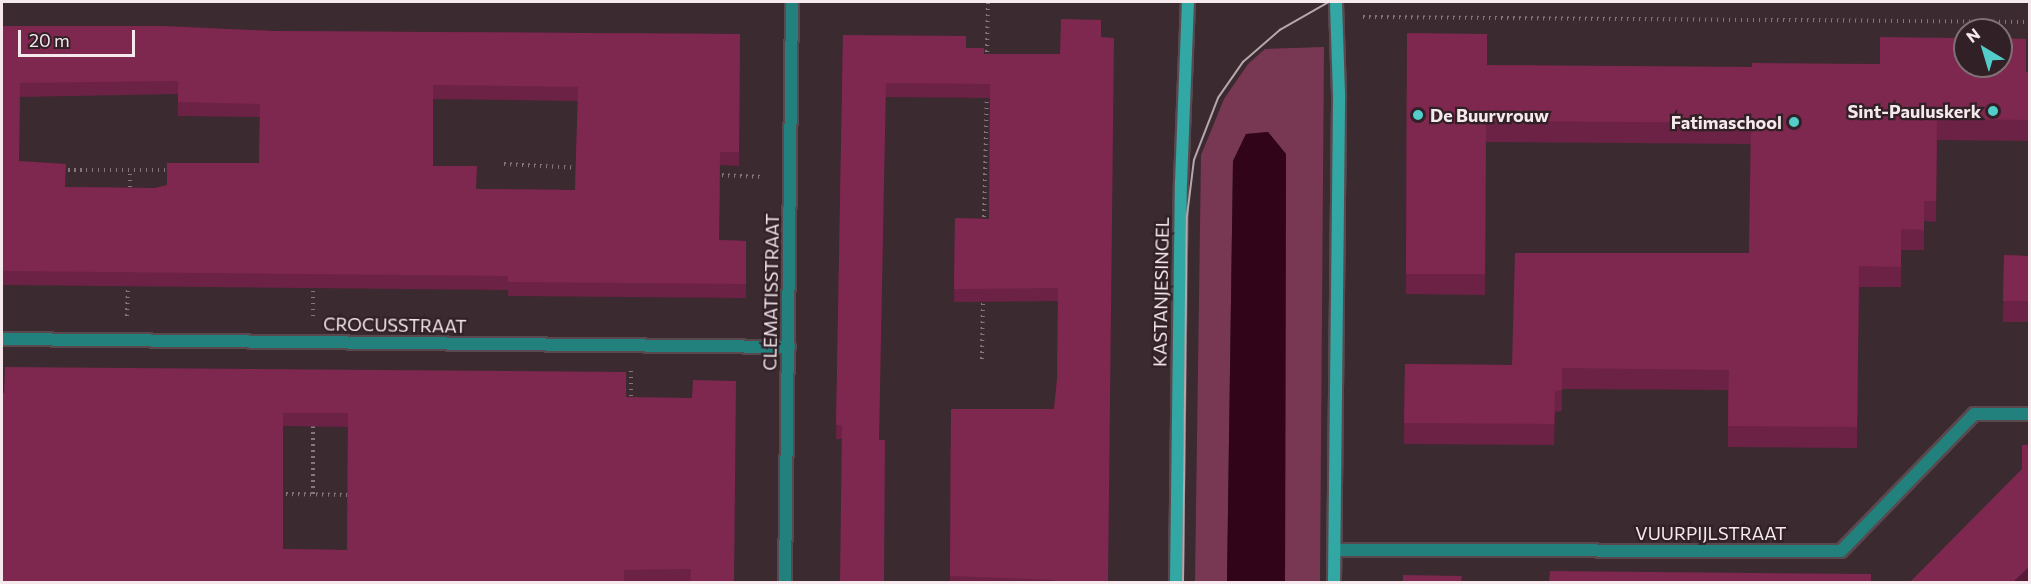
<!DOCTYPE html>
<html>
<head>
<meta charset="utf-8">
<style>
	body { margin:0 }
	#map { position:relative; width:2031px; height:584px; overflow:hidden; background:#3b2a30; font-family:Commissioner,sans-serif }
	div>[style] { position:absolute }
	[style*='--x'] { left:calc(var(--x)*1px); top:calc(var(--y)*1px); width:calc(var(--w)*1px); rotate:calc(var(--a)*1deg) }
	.green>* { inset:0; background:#783752 }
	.water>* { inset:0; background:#32041a }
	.path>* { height:4px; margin-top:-2px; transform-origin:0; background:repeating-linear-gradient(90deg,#85767b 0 1.5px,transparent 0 6px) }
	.roads { filter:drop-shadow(2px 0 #59494e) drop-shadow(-2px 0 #59494e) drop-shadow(0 2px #59494e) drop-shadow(0 -2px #59494e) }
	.street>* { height:12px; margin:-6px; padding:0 6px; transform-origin:6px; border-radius:6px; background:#22807d }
	.secondary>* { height:12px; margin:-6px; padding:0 6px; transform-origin:6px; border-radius:6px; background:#32a8a5 }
	.tram>* { height:1.5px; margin:-0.75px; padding:0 0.75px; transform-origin:0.75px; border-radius:0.75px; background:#b5a7ac }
	.wall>* { inset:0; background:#6c2244 }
	.shaded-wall>* { inset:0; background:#581b37 }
	.building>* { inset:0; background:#7e274f }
	.dots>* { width:16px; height:16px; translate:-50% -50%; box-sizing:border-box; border:3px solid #312026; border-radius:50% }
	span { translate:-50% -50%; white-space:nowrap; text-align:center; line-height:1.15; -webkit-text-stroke:4.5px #312026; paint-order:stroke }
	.poi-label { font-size:18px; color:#f5e9ed; font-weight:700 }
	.right { translate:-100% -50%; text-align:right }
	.left { translate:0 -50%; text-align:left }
	.street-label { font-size:18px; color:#f5e9ed }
	.frame { position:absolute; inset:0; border:3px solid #f5e9ed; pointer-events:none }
	.north { position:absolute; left:1953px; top:18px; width:60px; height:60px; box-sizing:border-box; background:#312026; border:2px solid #7f7076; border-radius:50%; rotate:322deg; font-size:16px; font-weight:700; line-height:24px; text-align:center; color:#f5e9ed }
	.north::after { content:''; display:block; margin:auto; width:21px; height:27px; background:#53cdc9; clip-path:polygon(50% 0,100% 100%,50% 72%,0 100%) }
	.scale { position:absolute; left:18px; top:30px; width:117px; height:27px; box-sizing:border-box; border:3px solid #f5e9ed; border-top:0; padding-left:8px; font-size:18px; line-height:21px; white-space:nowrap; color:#f5e9ed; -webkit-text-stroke:4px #312026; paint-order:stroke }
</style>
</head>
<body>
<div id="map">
	<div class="green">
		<div style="clip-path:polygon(1324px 47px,1320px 582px,1285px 582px,1286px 154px,1268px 132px,1246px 134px,1233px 161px,1227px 582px,1195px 582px,1201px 155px,1224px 99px,1248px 64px,1265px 49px)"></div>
	</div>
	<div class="water">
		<div style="clip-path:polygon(1268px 132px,1286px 154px,1285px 582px,1227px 582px,1233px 161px,1246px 134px)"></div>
	</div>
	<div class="path">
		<div style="--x:1363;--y:17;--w:667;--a:0.43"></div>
		<div style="--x:987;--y:58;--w:56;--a:-89"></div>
		<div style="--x:504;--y:164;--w:76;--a:3"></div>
		<div style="--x:62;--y:170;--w:110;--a:0"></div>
		<div style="--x:716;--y:175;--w:47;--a:2.4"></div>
		<div style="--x:130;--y:193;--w:23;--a:-90"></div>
		<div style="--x:984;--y:223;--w:128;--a:-88.7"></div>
		<div style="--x:127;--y:316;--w:35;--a:-88"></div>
		<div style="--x:313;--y:316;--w:32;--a:-90"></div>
		<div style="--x:982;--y:359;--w:60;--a:-89"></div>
		<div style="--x:631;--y:402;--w:31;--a:-90"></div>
		<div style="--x:280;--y:494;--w:71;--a:0.8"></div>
		<div style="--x:313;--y:494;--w:72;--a:-90"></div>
	</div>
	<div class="roads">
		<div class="street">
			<div style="--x:2;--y:339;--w:787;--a:0.58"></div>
			<div style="--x:1335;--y:550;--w:506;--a:0.11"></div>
			<div style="--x:1841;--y:551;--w:191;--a:-45.8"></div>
			<div style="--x:1974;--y:414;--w:56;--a:0"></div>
			<div style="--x:785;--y:582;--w:580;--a:-89.31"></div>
		</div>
		<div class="secondary">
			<div style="--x:1176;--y:582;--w:399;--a:-89.3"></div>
			<div style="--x:1181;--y:183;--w:181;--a:-87.8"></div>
			<div style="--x:1334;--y:582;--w:488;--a:-89.4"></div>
			<div style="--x:1339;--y:94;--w:92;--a:-91.9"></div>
		</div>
	</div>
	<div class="tram">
		<div style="--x:1183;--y:582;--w:366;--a:-89.4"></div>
		<div style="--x:1187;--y:216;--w:56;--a:-82.9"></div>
		<div style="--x:1194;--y:160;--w:66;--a:-68.8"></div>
		<div style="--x:1218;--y:98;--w:44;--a:-55.2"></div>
		<div style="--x:1243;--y:62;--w:49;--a:-40.9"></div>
		<div style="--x:1280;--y:30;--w:56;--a:-29.7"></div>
	</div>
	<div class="wall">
		<div style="clip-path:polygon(evenodd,2px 26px,275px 31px,740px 34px,739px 166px,720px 165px,719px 240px,746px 241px,746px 298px,508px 296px,508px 290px,2px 285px,2px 26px,178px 94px,178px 116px,260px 117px,259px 163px,155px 188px,66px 187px,19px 161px,20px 97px,178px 94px,2px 26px,433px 99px,578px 101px,575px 190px,477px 189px,433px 166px,433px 99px)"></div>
		<div style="clip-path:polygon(1407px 33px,1487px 65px,2030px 72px,2030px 141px,1937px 140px,1936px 222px,1924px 221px,1924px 250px,1901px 250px,1901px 287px,1859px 287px,1857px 448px,1728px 447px,1728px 390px,1562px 389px,1562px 411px,1555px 412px,1554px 445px,1404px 444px,1405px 364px,1512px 365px,1749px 253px,1751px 144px,1486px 142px,1485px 295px,1406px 294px)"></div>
		<div style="clip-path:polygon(843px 35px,966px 48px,984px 54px,1060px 54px,1108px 582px,950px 582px,951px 409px,1054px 409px,1057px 380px,1058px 301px,954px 302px,955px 218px,989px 219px,990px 98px,886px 97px,842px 439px,836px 439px)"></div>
		<div style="clip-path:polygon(2030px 225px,2030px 322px,2003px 322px,2004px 255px,2028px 256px)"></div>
		<div style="clip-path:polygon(evenodd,2px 393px,626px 397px,734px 582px,2px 582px,2px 393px,283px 426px,348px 427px,347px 550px,283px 549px,283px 426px)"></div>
	</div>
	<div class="shaded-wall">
		<div style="clip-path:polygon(2030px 566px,2030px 582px,2013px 582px)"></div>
	</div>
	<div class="building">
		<div style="clip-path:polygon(1061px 19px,1101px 20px,1101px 37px,1114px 38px,1108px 582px,1055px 582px,1055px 580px,950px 576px,951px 409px,1054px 409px,1057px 380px,1058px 288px,954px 289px,955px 218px,989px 219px,990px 84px,886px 83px,879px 440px,885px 440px,884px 582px,840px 582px,842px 425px,836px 425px,843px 35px,966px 36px,966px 48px,984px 48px,984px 54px,1060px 54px)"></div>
		<div style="clip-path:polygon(evenodd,2px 26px,165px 26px,275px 31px,740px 34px,739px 152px,720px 152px,719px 240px,746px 241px,746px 284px,508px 282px,508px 276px,2px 271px,2px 26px,178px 81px,178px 102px,260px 104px,259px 163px,167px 163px,167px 185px,155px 188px,65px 187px,66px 164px,19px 161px,20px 83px,178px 81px,2px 26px,433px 85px,578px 87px,575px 190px,476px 189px,477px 166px,433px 166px,433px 85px)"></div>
		<div style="clip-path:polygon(1407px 33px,1487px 34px,1487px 65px,1752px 67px,1752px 63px,1880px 64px,1880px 37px,1965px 38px,1965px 66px,2001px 66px,2001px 38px,2026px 39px,2026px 72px,2030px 72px,2030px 120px,1937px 119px,1936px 201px,1924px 201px,1924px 230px,1901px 229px,1901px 267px,1859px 266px,1857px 427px,1728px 426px,1729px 370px,1562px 368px,1562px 390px,1555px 391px,1554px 424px,1404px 423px,1405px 364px,1512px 365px,1515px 253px,1749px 253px,1751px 123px,1486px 121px,1485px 274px,1406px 274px)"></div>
		<div style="clip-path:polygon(2028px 225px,2030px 225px,2030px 301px,2003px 301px,2004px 255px,2028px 256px)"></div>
		<div style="clip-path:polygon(evenodd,5px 367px,626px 372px,626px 397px,692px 398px,693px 380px,736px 381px,734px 582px,690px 582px,691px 569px,624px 570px,624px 582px,2px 582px,2px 393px,4px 393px,5px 367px,283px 413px,348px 413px,347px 550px,283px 549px,283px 413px)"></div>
		<div style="clip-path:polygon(2022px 445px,2030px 445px,2030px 566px,2013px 582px,1910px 582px,2022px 469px)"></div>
		<div style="clip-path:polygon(1550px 571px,1871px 574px,1871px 582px,1549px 582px)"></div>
		<div style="clip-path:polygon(1403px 575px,1462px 576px,1461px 582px,1403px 582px)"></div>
	</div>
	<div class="dots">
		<div style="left:1993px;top:111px;background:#53cdc9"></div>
		<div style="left:1418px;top:115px;background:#53cdc9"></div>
		<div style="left:1794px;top:122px;background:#53cdc9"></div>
	</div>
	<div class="poi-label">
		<span class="right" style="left:1981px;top:111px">Sint-Pauluskerk</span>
		<span class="left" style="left:1430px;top:115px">De Buurvrouw</span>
		<span class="right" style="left:1782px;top:122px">Fatimaschool</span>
	</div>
	<div class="street-label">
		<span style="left:771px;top:292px;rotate:-89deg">CLEMATISSTRAAT</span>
		<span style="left:1161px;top:292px;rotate:-89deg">KASTANJESINGEL</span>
		<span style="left:395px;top:325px;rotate:1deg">CROCUSSTRAAT</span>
		<span style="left:1711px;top:533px">VUURPIJLSTRAAT</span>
	</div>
	<div class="frame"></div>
	<div class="north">N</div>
	<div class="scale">20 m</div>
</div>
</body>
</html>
